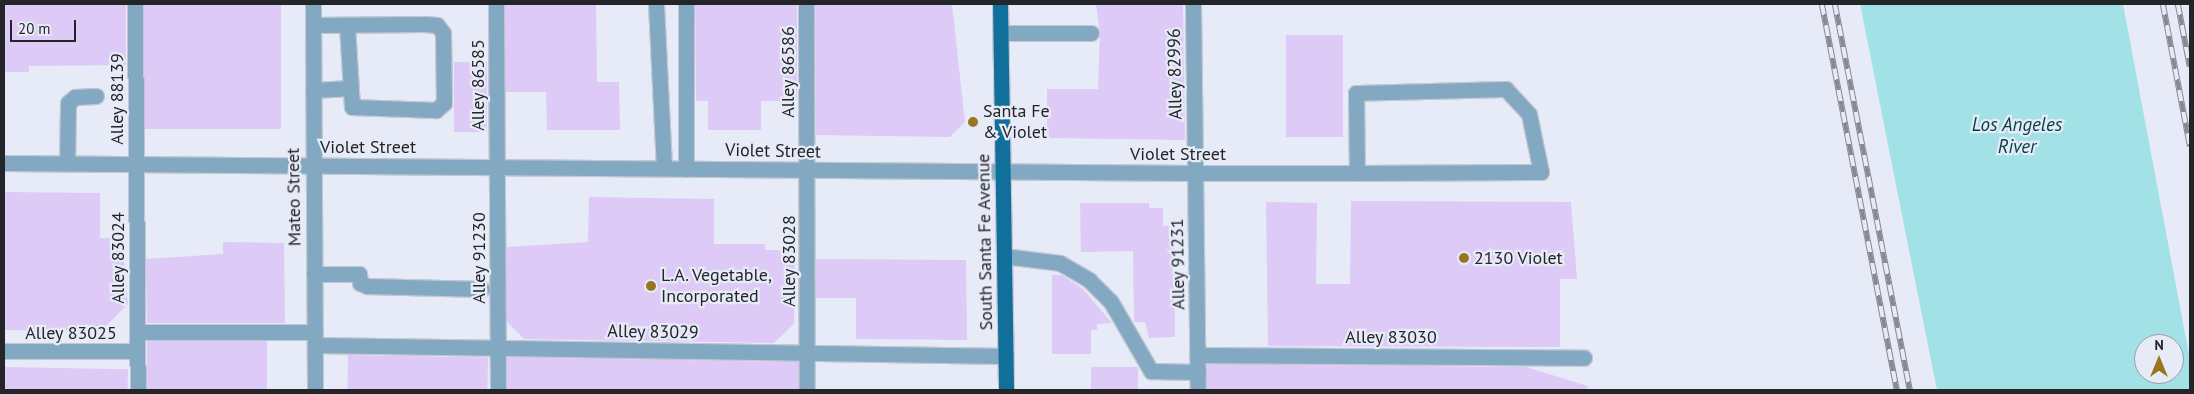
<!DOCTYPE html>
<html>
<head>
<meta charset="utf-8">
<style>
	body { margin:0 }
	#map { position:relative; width:2194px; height:394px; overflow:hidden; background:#e7ebf8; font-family:"PT Sans",sans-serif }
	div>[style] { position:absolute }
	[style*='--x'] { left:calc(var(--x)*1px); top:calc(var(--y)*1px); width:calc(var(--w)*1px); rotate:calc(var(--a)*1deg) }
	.water>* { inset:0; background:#a2e1e6 }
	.building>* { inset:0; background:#decaf6; transform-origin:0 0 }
	.roads { filter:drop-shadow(1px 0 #c4c7d3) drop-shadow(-1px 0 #c4c7d3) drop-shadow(0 1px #c4c7d3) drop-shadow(0 -1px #c4c7d3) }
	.minor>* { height:15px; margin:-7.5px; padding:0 7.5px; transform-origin:7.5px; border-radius:7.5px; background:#82a9c1 }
	.major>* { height:15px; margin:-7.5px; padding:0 7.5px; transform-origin:7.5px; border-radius:7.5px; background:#116f9b }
	.rail>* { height:5.5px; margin-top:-2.75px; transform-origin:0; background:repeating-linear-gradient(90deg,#e7ebf8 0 11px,#878a92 0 22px); box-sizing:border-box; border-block:1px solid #878a92 }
	.dots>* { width:14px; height:14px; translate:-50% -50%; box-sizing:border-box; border:2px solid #e7ebf8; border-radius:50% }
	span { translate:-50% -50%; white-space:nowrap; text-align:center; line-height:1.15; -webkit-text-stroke:4.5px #e7ebf8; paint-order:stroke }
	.street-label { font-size:18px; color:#232529 }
	.poi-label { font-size:18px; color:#232529 }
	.left { translate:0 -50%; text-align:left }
	.water-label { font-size:19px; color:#013f43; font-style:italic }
	.frame { position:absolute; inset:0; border:5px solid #232529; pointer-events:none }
	.north { position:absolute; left:2134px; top:334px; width:50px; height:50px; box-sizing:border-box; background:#e7ebf8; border:1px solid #999ca5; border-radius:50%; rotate:0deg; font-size:14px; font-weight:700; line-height:20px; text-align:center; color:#232529 }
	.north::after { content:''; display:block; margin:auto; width:18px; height:22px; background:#997520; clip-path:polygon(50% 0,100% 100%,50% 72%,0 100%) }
	.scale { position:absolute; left:10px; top:20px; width:66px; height:22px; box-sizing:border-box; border:2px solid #232529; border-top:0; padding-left:6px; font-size:15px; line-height:18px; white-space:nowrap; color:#232529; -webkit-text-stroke:4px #e7ebf8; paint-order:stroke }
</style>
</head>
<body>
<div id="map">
	<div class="water">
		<div style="clip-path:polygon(evenodd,1860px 4px,2123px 4px,2190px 360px,2190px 390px,1937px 390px,1860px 4px,2144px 344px,2174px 344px,2174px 374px,2144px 374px,2144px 344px)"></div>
	</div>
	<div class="building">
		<div style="clip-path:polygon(4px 4px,126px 4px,126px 65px,29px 66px,29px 72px,4px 72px)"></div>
		<div style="left:144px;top:4px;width:137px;height:125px"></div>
		<div style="clip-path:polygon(505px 4px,596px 4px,597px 82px,619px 82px,620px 130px,547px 130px,546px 92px,506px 92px)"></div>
		<div style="clip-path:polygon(695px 4px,797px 4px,797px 101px,761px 101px,761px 130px,708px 130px,708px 101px,696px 101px)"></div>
		<div style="clip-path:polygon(815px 4px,952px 4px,965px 122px,950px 137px,816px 135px)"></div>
		<div style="clip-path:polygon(1096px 4px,1183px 4px,1185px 140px,1047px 138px,1047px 89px,1098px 89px,1100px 33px)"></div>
		<div style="left:1286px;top:35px;width:57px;height:102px"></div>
		<div style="left:454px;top:62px;width:33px;height:70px"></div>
		<div style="clip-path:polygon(4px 192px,100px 193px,100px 238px,122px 238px,128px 304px,101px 331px,4px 330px)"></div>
		<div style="clip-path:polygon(589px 197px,714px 199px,714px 244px,765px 244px,765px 250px,795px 250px,794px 324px,774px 343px,524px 339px,507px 322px,507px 247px,588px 242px)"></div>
		<div style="clip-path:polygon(1351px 201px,1571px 202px,1577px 279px,1560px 279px,1560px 347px,1268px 346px,1266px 202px,1317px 203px,1316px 284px,1350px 284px)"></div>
		<div style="clip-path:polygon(1080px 203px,1149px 203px,1149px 208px,1163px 208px,1163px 226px,1174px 225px,1175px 337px,1149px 338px,1145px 322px,1134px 322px,1133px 251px,1081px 252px)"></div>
		<div style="clip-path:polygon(223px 242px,284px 243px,285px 323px,147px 323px,146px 259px,223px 254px)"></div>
		<div style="clip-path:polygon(816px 259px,966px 260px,967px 340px,856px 339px,856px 298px,816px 298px)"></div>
		<div style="clip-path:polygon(1052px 275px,1062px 275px,1083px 289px,1112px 323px,1097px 324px,1097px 330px,1091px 330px,1091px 354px,1052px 354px)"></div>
		<div style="left:147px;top:341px;width:120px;height:49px"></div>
		<div style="left:348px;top:355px;width:140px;height:35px;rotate:1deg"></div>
		<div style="clip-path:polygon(507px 357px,798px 362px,798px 390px,507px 390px)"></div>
		<div style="clip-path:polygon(1207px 364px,1526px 367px,1588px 386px,1587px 390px,1207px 390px)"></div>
		<div style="left:4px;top:367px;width:124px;height:23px;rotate:1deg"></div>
		<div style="left:1091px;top:367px;width:47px;height:23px"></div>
	</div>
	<div class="roads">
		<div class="minor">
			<div style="--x:135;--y:4;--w:386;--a:89.6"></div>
			<div style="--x:313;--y:4;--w:386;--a:89.7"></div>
			<div style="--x:496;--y:4;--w:386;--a:89.7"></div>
			<div style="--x:656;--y:4;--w:164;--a:87.2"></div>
			<div style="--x:686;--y:4;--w:165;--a:90"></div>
			<div style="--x:806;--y:4;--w:386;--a:89.9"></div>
			<div style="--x:1193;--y:4;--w:386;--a:89.3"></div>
			<div style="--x:313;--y:25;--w:111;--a:-0.5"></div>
			<div style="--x:424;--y:24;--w:13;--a:4"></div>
			<div style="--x:437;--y:25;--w:10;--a:53"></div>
			<div style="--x:443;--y:33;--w:70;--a:89.2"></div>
			<div style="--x:444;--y:103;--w:11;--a:139"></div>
			<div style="--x:436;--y:110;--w:84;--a:-178"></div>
			<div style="--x:352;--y:107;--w:82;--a:-93.5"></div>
			<div style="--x:1001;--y:33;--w:90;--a:0"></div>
			<div style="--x:313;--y:90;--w:34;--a:-3"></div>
			<div style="--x:4;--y:163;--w:1191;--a:0.48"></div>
			<div style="--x:1195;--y:173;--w:162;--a:0"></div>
			<div style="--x:1357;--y:173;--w:184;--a:-0.3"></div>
			<div style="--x:1541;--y:172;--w:59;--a:-101.7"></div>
			<div style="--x:1529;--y:114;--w:34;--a:-133"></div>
			<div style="--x:1506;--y:89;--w:150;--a:178.5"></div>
			<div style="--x:1356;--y:93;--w:80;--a:89.3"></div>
			<div style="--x:67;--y:163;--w:60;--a:-89"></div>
			<div style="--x:68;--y:103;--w:9;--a:-41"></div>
			<div style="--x:75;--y:97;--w:21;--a:-3"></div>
			<div style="--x:1004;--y:256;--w:56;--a:7.1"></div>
			<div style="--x:1060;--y:263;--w:34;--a:30"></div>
			<div style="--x:1089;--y:280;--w:31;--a:45"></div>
			<div style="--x:1111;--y:302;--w:80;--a:59.9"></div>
			<div style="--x:1151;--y:371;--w:47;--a:1.2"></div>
			<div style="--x:314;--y:274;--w:45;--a:0"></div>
			<div style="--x:359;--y:274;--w:9;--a:84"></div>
			<div style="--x:360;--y:283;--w:8;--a:23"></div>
			<div style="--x:367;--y:286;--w:115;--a:1.5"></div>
			<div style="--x:137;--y:332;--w:178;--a:0"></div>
			<div style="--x:315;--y:345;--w:691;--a:0.91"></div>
			<div style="--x:4;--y:351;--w:133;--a:0"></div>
			<div style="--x:1198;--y:355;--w:386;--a:0.4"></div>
		</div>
		<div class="major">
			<div style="--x:1000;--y:4;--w:386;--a:89.1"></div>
		</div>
	</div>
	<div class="rail">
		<div style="--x:1822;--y:4;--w:393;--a:79"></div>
		<div style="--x:1835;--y:4;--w:393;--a:79"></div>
		<div style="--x:2163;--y:4;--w:145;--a:79.2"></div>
		<div style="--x:2178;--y:4;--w:64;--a:79.2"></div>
	</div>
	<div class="dots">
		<div style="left:973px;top:122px;background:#997520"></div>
		<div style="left:1464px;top:258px;background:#997520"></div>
		<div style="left:651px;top:286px;background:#997520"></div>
	</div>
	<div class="street-label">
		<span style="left:788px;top:72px;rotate:-90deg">Alley 86586</span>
		<span style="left:1175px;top:74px;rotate:-91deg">Alley 82996</span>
		<span style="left:478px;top:85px;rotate:-90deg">Alley 86585</span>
		<span style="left:117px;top:99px;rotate:-90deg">Alley 88139</span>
		<span style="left:368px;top:147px">Violet Street</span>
		<span style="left:773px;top:151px;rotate:1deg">Violet Street</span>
		<span style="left:1178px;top:154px">Violet Street</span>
		<span style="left:294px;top:197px;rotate:-91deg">Mateo Street</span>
		<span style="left:985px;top:242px;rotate:-91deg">South Santa Fe Avenue</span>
		<span style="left:118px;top:258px;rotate:-90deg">Alley 83024</span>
		<span style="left:479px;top:258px;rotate:-90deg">Alley 91230</span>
		<span style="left:789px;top:261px;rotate:-90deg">Alley 83028</span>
		<span style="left:1178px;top:264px;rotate:-91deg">Alley 91231</span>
		<span style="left:653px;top:332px;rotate:1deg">Alley 83029</span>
		<span style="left:71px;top:333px">Alley 83025</span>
		<span style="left:1391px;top:337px">Alley 83030</span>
	</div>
	<div class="poi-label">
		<span class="left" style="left:983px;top:122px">Santa Fe<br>&amp; Violet</span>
		<span class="left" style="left:1474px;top:258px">2130 Violet</span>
		<span class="left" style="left:661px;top:286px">L.A. Vegetable,<br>Incorporated</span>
	</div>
	<div class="water-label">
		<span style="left:2017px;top:136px">Los Angeles<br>River</span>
	</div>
	<div class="frame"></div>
	<div class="north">N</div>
	<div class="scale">20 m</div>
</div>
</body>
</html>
